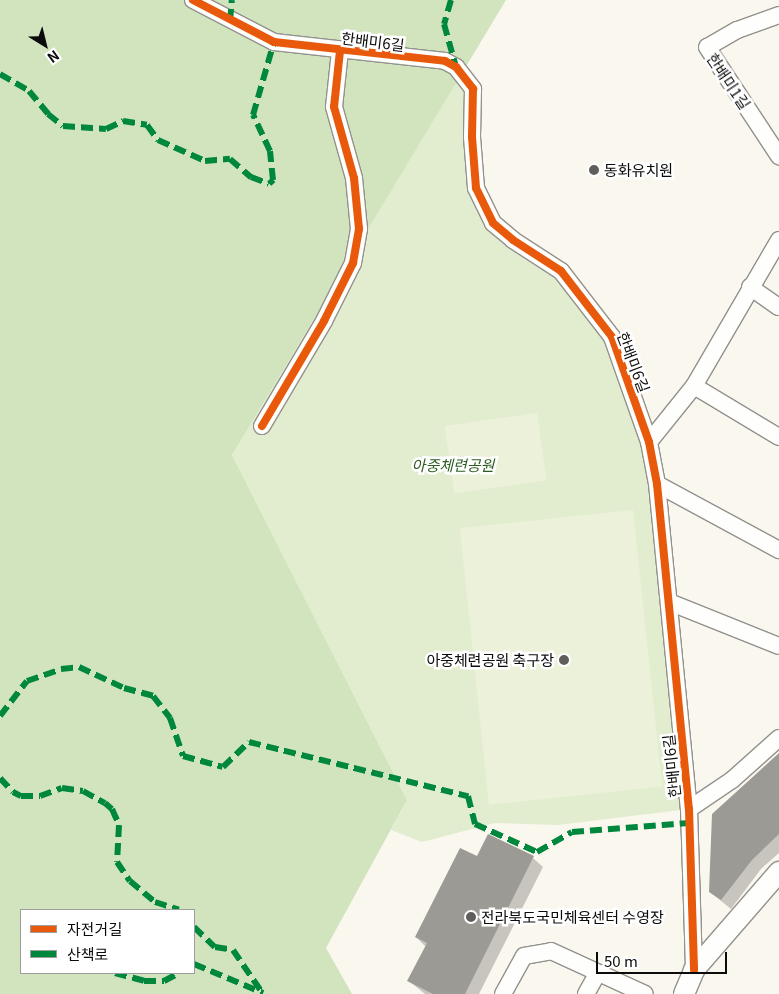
<!DOCTYPE html>
<html>
<head>
<meta charset="utf-8">
<style>
	body { margin:0 }
	#map { position:relative; width:779px; height:994px; overflow:hidden; background:#faf7ee; font-family:Georgia,"Noto Sans KR",serif }
	div>[style] { position:absolute }
	[style*='--x'] { left:calc(var(--x)*1px); top:calc(var(--y)*1px); width:calc(var(--w)*1px); rotate:calc(var(--a)*1deg) }
	.green>* { inset:0; background:#e2edd0 }
	.forest>* { inset:0; background:#d2e4be }
	.pitch>* { inset:0; background:#ecf2d9; transform-origin:0 0 }
	.shadow>* { inset:0; background:#0003 }
	.building>* { inset:0; background:#9c9a95 }
	.roads { filter:drop-shadow(1px 0 #93918d) drop-shadow(-1px 0 #93918d) drop-shadow(0 1px #93918d) drop-shadow(0 -1px #93918d) }
	.minor>* { height:16px; margin:-8px; padding:0 8px; transform-origin:8px; border-radius:8px; background:#fefefc }
	.tertiary>* { height:20px; margin:-10px; padding:0 10px; transform-origin:10px; border-radius:10px; background:#fefefc }
	.quiet>* { height:6px; margin-top:-3px; transform-origin:0; background:repeating-linear-gradient(90deg,#00873e 0 12px,transparent 0 18px) }
	.cycleway>* { height:8px; margin:-4px; padding:0 4px; transform-origin:4px; border-radius:4px; background:#e8590c }
	.dots>* { width:14px; height:14px; translate:-50% -50%; box-sizing:border-box; border:2px solid #fff; border-radius:50% }
	span { translate:-50% -50%; white-space:nowrap; text-align:center; line-height:1.15; -webkit-text-stroke:5px #fff; paint-order:stroke }
	.street-label { font-size:15px; color:#0b0b0b }
	.poi-label { font-size:15px; color:#0b0b0b }
	.left { translate:0 -50%; text-align:left }
	.right { translate:-100% -50%; text-align:right }
	.park-label { font-size:15px; color:#2d5d20; font-style:italic }
	.legend { position:absolute; left:20px; top:909px; width:175px; height:65px; box-sizing:border-box; background:#fff; border:1px solid #9d9d9d; margin:0; padding:6px 9px; list-style:none; font-size:15px; color:#0b0b0b }
	.legend li { display:flex; align-items:center; gap:10px; height:25px }
	.legend b { width:25px; border:1px solid #9d9d9d }
	.north { position:absolute; left:20px; top:20px; width:50px; height:50px; -webkit-text-stroke:4px #fff; paint-order:stroke; rotate:144deg; font-size:14px; font-weight:700; line-height:20px; text-align:center; color:#0b0b0b }
	.north::after { content:''; display:block; margin:auto; width:18px; height:22px; background:#0b0b0b; clip-path:polygon(50% 0,100% 100%,50% 72%,0 100%) }
	.scale { position:absolute; left:596px; top:952px; width:131px; height:22px; box-sizing:border-box; border:2px solid #0b0b0b; border-top:0; padding-left:6px; font-size:15px; line-height:18px; white-space:nowrap; color:#0b0b0b; -webkit-text-stroke:4px #fff; paint-order:stroke }
</style>
</head>
<body>
<div id="map">
	<div class="green">
		<div style="clip-path:polygon(466px 65px,473px 89px,472px 137px,493px 223px,561px 271px,612px 337px,649px 442px,689px 809px,558px 825px,495px 823px,422px 842px,391px 830px,407px 800px,232px 455px)"></div>
	</div>
	<div class="forest">
		<div style="clip-path:polygon(evenodd,0 0,506px 0,232px 455px,407px 800px,326px 948px,352px 994px,0 994px,0 0,21px 910px,194px 910px,194px 973px,21px 973px,21px 910px)"></div>
	</div>
	<div class="pitch">
		<div style="left:537px;top:413px;width:68px;height:93px;rotate:82deg"></div>
		<div style="left:633px;top:510px;width:278px;height:174px;rotate:84deg"></div>
	</div>
	<div class="shadow">
		<div style="clip-path:polygon(779px 755px,779px 853px,761px 869px,731px 909px,710px 892px)"></div>
		<div style="clip-path:polygon(488px 835px,533px 858px,543px 867px,479px 994px,425px 994px,409px 981px,426px 947px,416px 937px,477px 857px)"></div>
	</div>
	<div class="building">
		<div style="clip-path:polygon(779px 753px,779px 834px,752px 860px,721px 900px,709px 892px,712px 814px)"></div>
		<div style="clip-path:polygon(488px 834px,534px 856px,465px 994px,433px 994px,407px 981px,427px 943px,415px 937px,460px 848px,477px 856px)"></div>
	</div>
	<div class="roads">
		<div class="minor">
			<div style="--x:193;--y:0;--w:91;--a:27.4"></div>
			<div style="--x:274;--y:42;--w:172;--a:6.3"></div>
			<div style="--x:445;--y:61;--w:13;--a:29"></div>
			<div style="--x:456;--y:67;--w:28;--a:52"></div>
			<div style="--x:473;--y:89;--w:48;--a:91.2"></div>
			<div style="--x:472;--y:137;--w:51;--a:85.5"></div>
			<div style="--x:476;--y:188;--w:39;--a:64"></div>
			<div style="--x:493;--y:223;--w:26;--a:40"></div>
			<div style="--x:513;--y:240;--w:57;--a:32.9"></div>
			<div style="--x:561;--y:271;--w:83;--a:52.3"></div>
			<div style="--x:612;--y:337;--w:111;--a:70.6"></div>
			<div style="--x:649;--y:442;--w:43;--a:79.2"></div>
			<div style="--x:657;--y:484;--w:327;--a:84.4"></div>
			<div style="--x:689;--y:809;--w:161;--a:88.2"></div>
			<div style="--x:779;--y:15;--w:45;--a:160.3"></div>
			<div style="--x:737;--y:30;--w:34;--a:150"></div>
			<div style="--x:707;--y:47;--w:131;--a:56.6"></div>
			<div style="--x:750;--y:287;--w:35;--a:35"></div>
			<div style="--x:694;--y:386;--w:99;--a:31"></div>
			<div style="--x:262;--y:426;--w:122;--a:-59.4"></div>
			<div style="--x:324;--y:321;--w:65;--a:-63.4"></div>
			<div style="--x:353;--y:263;--w:35;--a:-80"></div>
			<div style="--x:359;--y:229;--w:51;--a:-95.6"></div>
			<div style="--x:354;--y:178;--w:74;--a:-105.7"></div>
			<div style="--x:334;--y:107;--w:56;--a:-83.9"></div>
			<div style="--x:649;--y:442;--w:72;--a:-51.2"></div>
			<div style="--x:694;--y:386;--w:169;--a:-59.8"></div>
			<div style="--x:657;--y:484;--w:139;--a:28.4"></div>
			<div style="--x:669;--y:602;--w:118;--a:21.8"></div>
			<div style="--x:689;--y:809;--w:52;--a:-34"></div>
			<div style="--x:732;--y:780;--w:63;--a:-41.8"></div>
			<div style="--x:503;--y:994;--w:43;--a:-61.1"></div>
			<div style="--x:524;--y:956;--w:27;--a:-10"></div>
			<div style="--x:551;--y:951;--w:103;--a:24.6"></div>
			<div style="--x:586;--y:994;--w:23;--a:-61"></div>
		</div>
		<div class="tertiary">
			<div style="--x:684;--y:994;--w:26;--a:-67"></div>
			<div style="--x:694;--y:970;--w:130;--a:-49.1"></div>
		</div>
	</div>
	<div class="quiet">
		<div style="--x:451;--y:0;--w:25;--a:106"></div>
		<div style="--x:444;--y:24;--w:45;--a:74.4"></div>
		<div style="--x:230;--y:21;--w:21;--a:-85"></div>
		<div style="--x:0;--y:74;--w:34;--a:30"></div>
		<div style="--x:29;--y:91;--w:30;--a:50"></div>
		<div style="--x:48;--y:114;--w:19;--a:39"></div>
		<div style="--x:63;--y:126;--w:43;--a:4"></div>
		<div style="--x:106;--y:129;--w:19;--a:-25"></div>
		<div style="--x:123;--y:121;--w:24;--a:9"></div>
		<div style="--x:147;--y:125;--w:19;--a:54"></div>
		<div style="--x:158;--y:140;--w:51;--a:24.1"></div>
		<div style="--x:205;--y:161;--w:25;--a:-5"></div>
		<div style="--x:230;--y:159;--w:28;--a:41"></div>
		<div style="--x:251;--y:177;--w:19;--a:21"></div>
		<div style="--x:269;--y:184;--w:6;--a:-45"></div>
		<div style="--x:273;--y:180;--w:29;--a:-96"></div>
		<div style="--x:270;--y:151;--w:40;--a:-115"></div>
		<div style="--x:253;--y:115;--w:76;--a:-74"></div>
		<div style="--x:0;--y:716;--w:44;--a:-52.4"></div>
		<div style="--x:27;--y:681;--w:36;--a:-19"></div>
		<div style="--x:61;--y:669;--w:18;--a:-6"></div>
		<div style="--x:79;--y:667;--w:50;--a:25"></div>
		<div style="--x:124;--y:688;--w:30;--a:15"></div>
		<div style="--x:153;--y:696;--w:28;--a:52"></div>
		<div style="--x:170;--y:718;--w:40;--a:71.1"></div>
		<div style="--x:183;--y:756;--w:41;--a:15.4"></div>
		<div style="--x:223;--y:767;--w:36;--a:-44"></div>
		<div style="--x:249;--y:742;--w:226;--a:13.9"></div>
		<div style="--x:468;--y:796;--w:29;--a:76"></div>
		<div style="--x:475;--y:824;--w:68;--a:24.3"></div>
		<div style="--x:537;--y:852;--w:40;--a:-29.7"></div>
		<div style="--x:572;--y:832;--w:117;--a:-4.4"></div>
		<div style="--x:0;--y:778;--w:19;--a:47"></div>
		<div style="--x:13;--y:792;--w:9;--a:27"></div>
		<div style="--x:21;--y:796;--w:19;--a:0"></div>
		<div style="--x:40;--y:796;--w:23;--a:-20"></div>
		<div style="--x:62;--y:788;--w:21;--a:8"></div>
		<div style="--x:83;--y:791;--w:25;--a:29"></div>
		<div style="--x:105;--y:803;--w:9;--a:41"></div>
		<div style="--x:112;--y:809;--w:17;--a:66"></div>
		<div style="--x:119;--y:825;--w:37;--a:93"></div>
		<div style="--x:117;--y:862;--w:23;--a:56"></div>
		<div style="--x:130;--y:881;--w:33;--a:40"></div>
		<div style="--x:155;--y:902;--w:25;--a:18"></div>
		<div style="--x:194;--y:927;--w:29;--a:44"></div>
		<div style="--x:215;--y:947;--w:18;--a:9"></div>
		<div style="--x:233;--y:950;--w:53;--a:55.7"></div>
		<div style="--x:194;--y:964;--w:75;--a:22.8"></div>
		<div style="--x:115;--y:973;--w:30;--a:15"></div>
		<div style="--x:144;--y:981;--w:20;--a:0"></div>
		<div style="--x:164;--y:981;--w:17;--a:-28"></div>
	</div>
	<div class="cycleway">
		<div style="--x:193;--y:0;--w:91;--a:27.4"></div>
		<div style="--x:274;--y:42;--w:172;--a:6.3"></div>
		<div style="--x:445;--y:61;--w:13;--a:29"></div>
		<div style="--x:456;--y:67;--w:28;--a:52"></div>
		<div style="--x:473;--y:89;--w:48;--a:91.2"></div>
		<div style="--x:472;--y:137;--w:51;--a:85.5"></div>
		<div style="--x:476;--y:188;--w:39;--a:64"></div>
		<div style="--x:493;--y:223;--w:26;--a:40"></div>
		<div style="--x:513;--y:240;--w:57;--a:32.9"></div>
		<div style="--x:561;--y:271;--w:83;--a:52.3"></div>
		<div style="--x:612;--y:337;--w:111;--a:70.6"></div>
		<div style="--x:649;--y:442;--w:43;--a:79.2"></div>
		<div style="--x:657;--y:484;--w:327;--a:84.4"></div>
		<div style="--x:689;--y:809;--w:161;--a:88.2"></div>
		<div style="--x:262;--y:426;--w:122;--a:-59.4"></div>
		<div style="--x:324;--y:321;--w:65;--a:-63.4"></div>
		<div style="--x:353;--y:263;--w:35;--a:-80"></div>
		<div style="--x:359;--y:229;--w:51;--a:-95.6"></div>
		<div style="--x:354;--y:178;--w:74;--a:-105.7"></div>
		<div style="--x:334;--y:107;--w:56;--a:-83.9"></div>
	</div>
	<div class="dots">
		<div style="left:594px;top:170px;background:#5f5e5a"></div>
		<div style="left:564px;top:660px;background:#5f5e5a"></div>
		<div style="left:471px;top:917px;background:#5f5e5a"></div>
	</div>
	<div class="street-label">
		<span style="left:373px;top:41px;rotate:7deg">한배미6길</span>
		<span style="left:729px;top:81px;rotate:56deg">한배미1길</span>
		<span style="left:634px;top:362px;rotate:69deg">한배미6길</span>
		<span style="left:671px;top:766px;rotate:-96deg">한배미6길</span>
	</div>
	<div class="poi-label">
		<span class="left" style="left:604px;top:170px">동화유치원</span>
		<span class="right" style="left:554px;top:660px">아중체련공원 축구장</span>
		<span class="left" style="left:481px;top:917px">전라북도국민체육센터 수영장</span>
	</div>
	<div class="park-label">
		<span style="left:453px;top:465px">아중체련공원</span>
	</div>
	<ul class="legend">
	<li><b style="height:6px;background:#e8590c"></b>자전거길</li>
	<li><b style="height:6px;background:#00873e"></b>산책로</li>
	</ul>
	<div class="north">N</div>
	<div class="scale">50 m</div>
</div>
</body>
</html>
